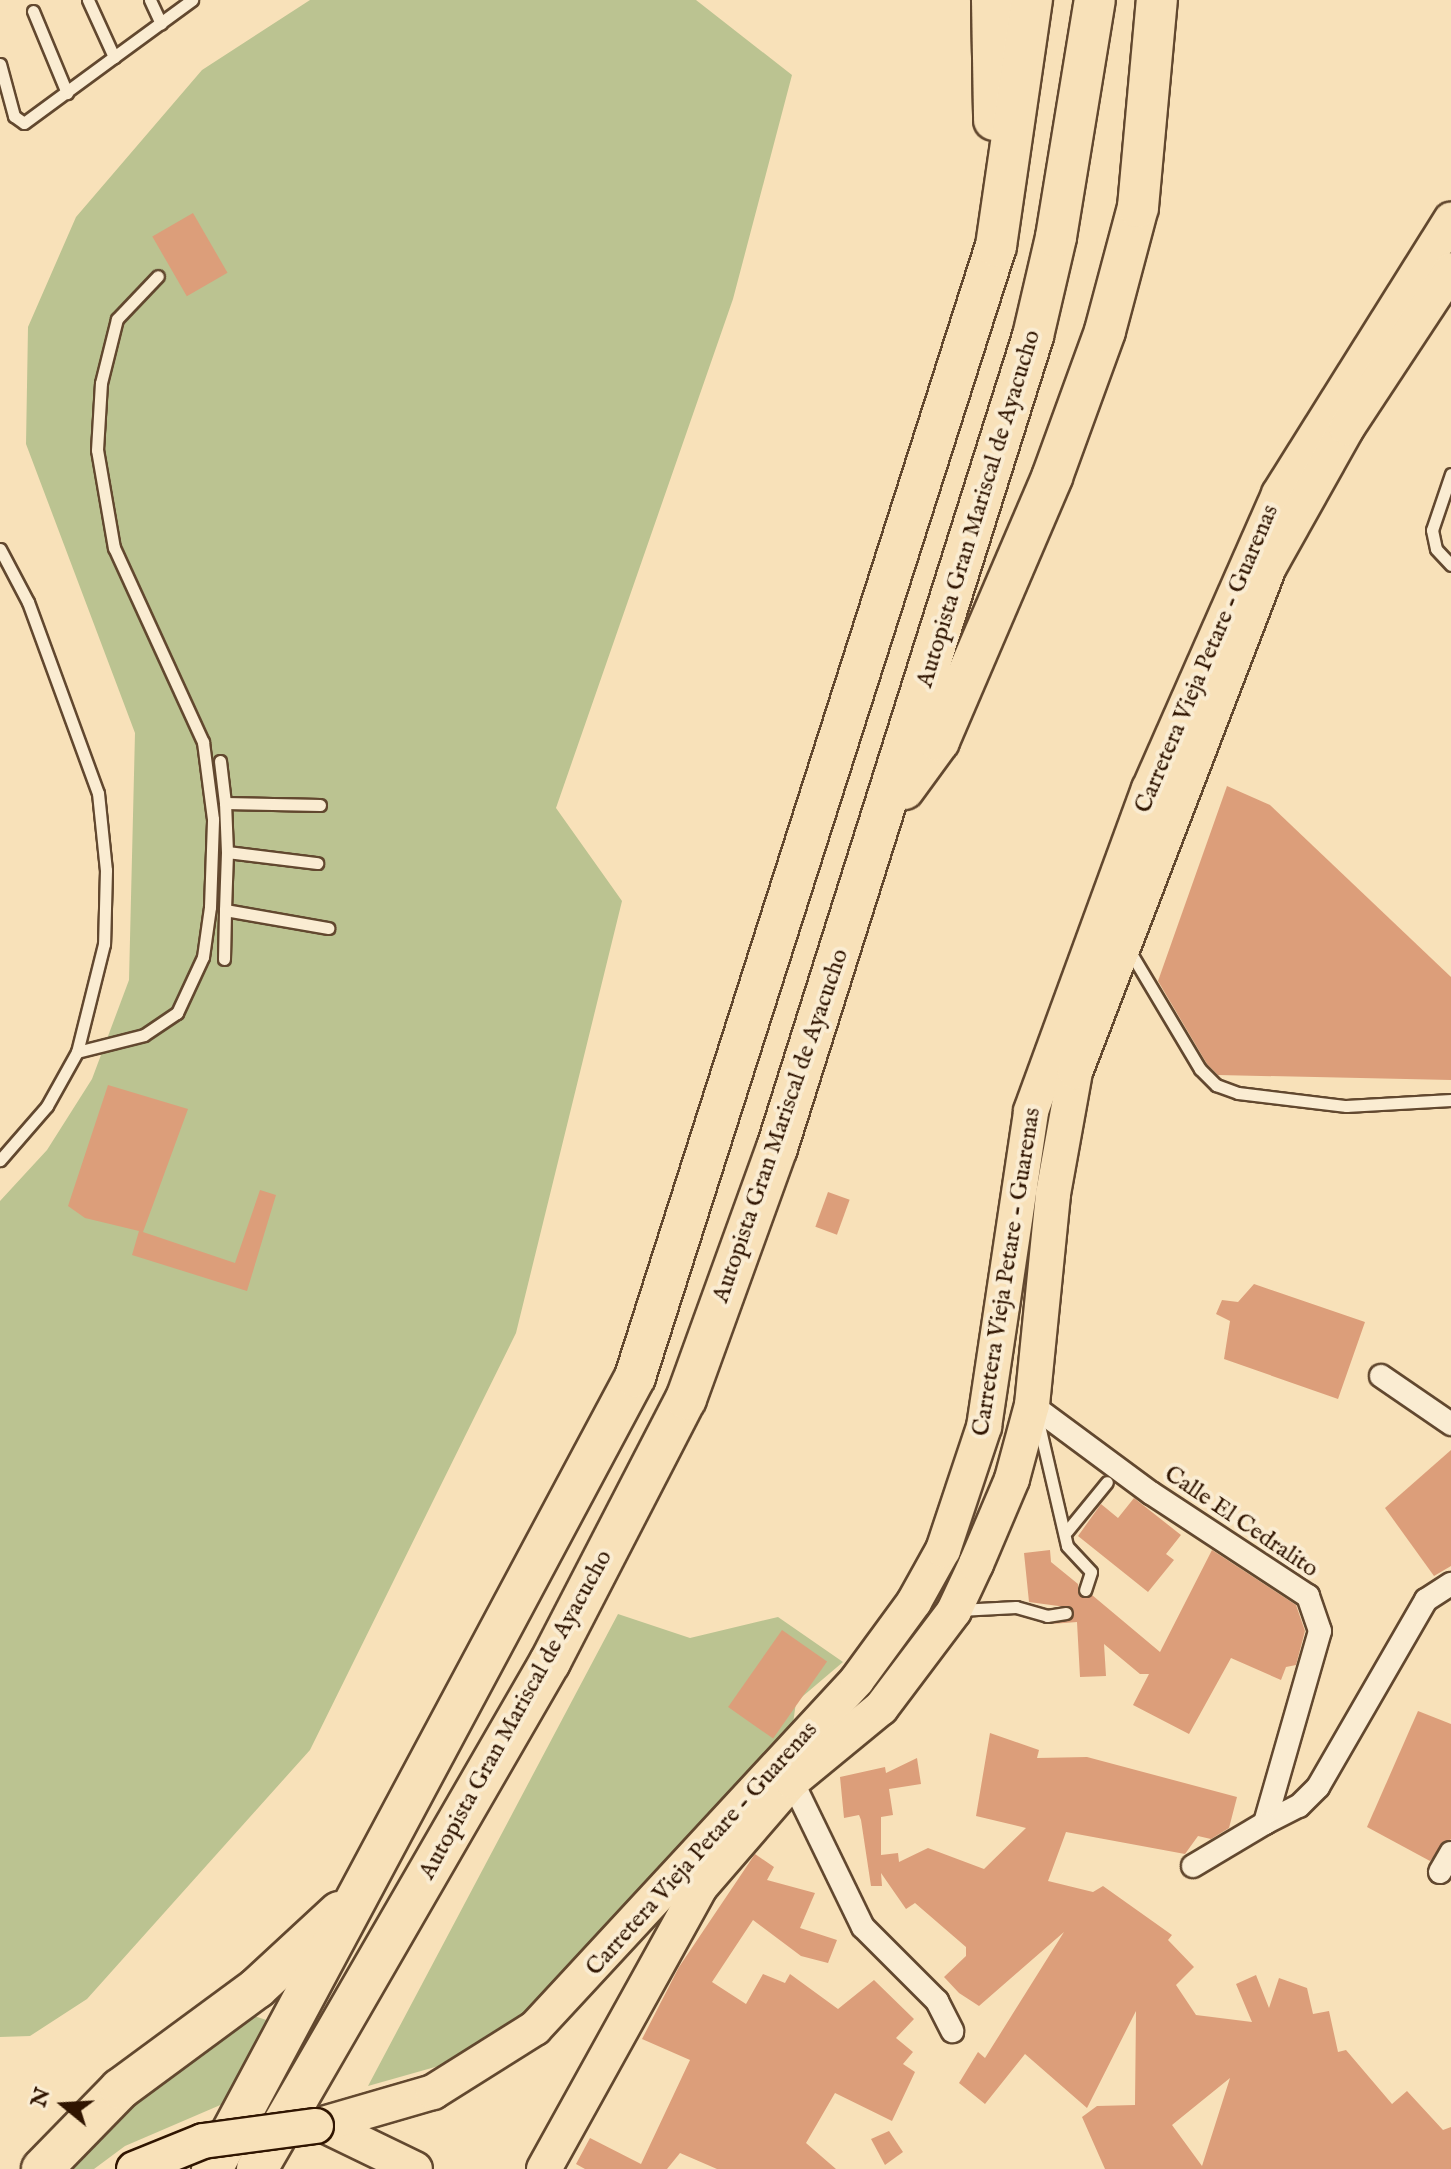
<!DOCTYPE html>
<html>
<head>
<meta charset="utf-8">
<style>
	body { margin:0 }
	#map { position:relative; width:1451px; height:2169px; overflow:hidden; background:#f8e1b9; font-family:"IM FELL English",serif }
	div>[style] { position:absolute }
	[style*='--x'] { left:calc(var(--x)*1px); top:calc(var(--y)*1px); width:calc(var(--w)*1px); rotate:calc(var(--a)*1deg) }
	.green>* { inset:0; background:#bbc391 }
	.building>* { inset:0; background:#dc9e7a; transform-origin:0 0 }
	.roads { filter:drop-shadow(2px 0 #62482f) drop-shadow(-2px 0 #62482f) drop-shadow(0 2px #62482f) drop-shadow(0 -2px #62482f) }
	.service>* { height:11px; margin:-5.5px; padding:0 5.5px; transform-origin:5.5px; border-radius:5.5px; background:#faecd2 }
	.minor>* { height:22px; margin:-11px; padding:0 11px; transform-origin:11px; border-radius:11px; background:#faecd2 }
	.primary>* { height:34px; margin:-17px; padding:0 17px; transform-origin:17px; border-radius:17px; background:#f8e1b9 }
	.motorway>* { height:40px; margin:-20px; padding:0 20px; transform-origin:20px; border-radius:20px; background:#f8e1b9 }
	.bridges { filter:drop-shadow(2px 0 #301501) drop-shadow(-2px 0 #301501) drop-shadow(0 2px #301501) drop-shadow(0 -2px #301501) }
	.primary-bridge>* { height:34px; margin:-17px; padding:0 17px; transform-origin:17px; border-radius:17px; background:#f8e1b9 }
	span { translate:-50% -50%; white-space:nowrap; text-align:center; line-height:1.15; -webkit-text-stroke:8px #faecd2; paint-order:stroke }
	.street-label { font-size:24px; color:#301501 }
	.north { position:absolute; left:24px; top:2065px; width:80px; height:80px; -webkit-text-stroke:6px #faecd2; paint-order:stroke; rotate:288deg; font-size:22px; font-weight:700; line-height:32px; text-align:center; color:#301501 }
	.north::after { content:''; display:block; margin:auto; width:28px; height:36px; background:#301501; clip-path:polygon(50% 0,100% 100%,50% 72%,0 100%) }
</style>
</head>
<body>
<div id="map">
	<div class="green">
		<div style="clip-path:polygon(310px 0,696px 0,792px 75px,733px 299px,556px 808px,622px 901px,516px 1333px,310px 1750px,87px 1999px,30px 2036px,0 2037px,0 1201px,47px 1150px,92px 1079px,129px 980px,135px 733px,26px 444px,28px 327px,76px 217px,202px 70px)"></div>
		<div style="clip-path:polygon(618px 1614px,690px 1638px,778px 1617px,843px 1662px,796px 1702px,793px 1724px,776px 1746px,550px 2001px,467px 2058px,368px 2086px)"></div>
		<div style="clip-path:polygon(248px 2014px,276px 2023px,232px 2100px,125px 2146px,94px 2169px,62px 2169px,145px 2091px)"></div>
	</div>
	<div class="building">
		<div style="left:193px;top:213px;width:69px;height:47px;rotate:60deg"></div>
		<div style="clip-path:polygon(1227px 786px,1270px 805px,1451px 977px,1451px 1080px,1218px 1075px,1207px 1064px,1158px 981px)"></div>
		<div style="clip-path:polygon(108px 1085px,188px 1109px,143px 1232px,235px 1263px,260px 1190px,276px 1195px,247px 1291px,132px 1255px,139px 1231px,85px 1218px,68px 1206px)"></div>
		<div style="left:828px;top:1192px;width:23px;height:37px;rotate:20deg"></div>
		<div style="clip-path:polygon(1254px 1284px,1365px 1322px,1338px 1399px,1224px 1359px,1230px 1321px,1216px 1314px,1222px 1300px,1238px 1302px)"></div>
		<div style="clip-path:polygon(1451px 1450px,1451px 1566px,1434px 1576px,1385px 1508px)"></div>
		<div style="clip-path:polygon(1134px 1498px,1181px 1535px,1166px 1554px,1174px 1560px,1148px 1592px,1078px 1536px,1101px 1504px,1118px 1518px)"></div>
		<div style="clip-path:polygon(1050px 1550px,1051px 1562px,1078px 1584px,1079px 1596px,1092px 1595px,1160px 1652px,1212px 1550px,1296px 1605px,1305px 1631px,1296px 1665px,1286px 1667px,1281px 1680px,1231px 1658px,1189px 1734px,1133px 1705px,1149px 1674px,1140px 1674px,1104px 1644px,1106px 1676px,1080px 1677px,1077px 1622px,1051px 1624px,1071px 1620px,1073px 1608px,1029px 1602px,1024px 1553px)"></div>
		<div style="left:782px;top:1630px;width:55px;height:94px;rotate:35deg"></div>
		<div style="clip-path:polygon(1418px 1711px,1451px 1724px,1451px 1839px,1430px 1861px,1367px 1827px)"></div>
		<div style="clip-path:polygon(evenodd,990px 1733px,1039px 1750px,1037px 1758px,1087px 1757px,1237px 1797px,1229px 1828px,1211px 1839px,1198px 1836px,1185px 1854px,1066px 1832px,1048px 1881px,1093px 1892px,1103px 1886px,1172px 1935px,1168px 1940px,1194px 1967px,1176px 1985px,1196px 2015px,1252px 2022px,1236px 1984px,1256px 1975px,1269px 2008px,1279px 1978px,1307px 1988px,1313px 2014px,1329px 2011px,1338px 2052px,1346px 2050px,1392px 2104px,1407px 2091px,1443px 2130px,1451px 2127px,1451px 2169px,1105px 2169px,1082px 2117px,1097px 2106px,1135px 2105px,1136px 2011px,1087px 2108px,1025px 2054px,985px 2104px,959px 2083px,978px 2052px,985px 2058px,1064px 1932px,979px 2006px,959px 1993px,944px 1977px,966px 1956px,966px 1947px,915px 1903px,906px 1909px,881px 1873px,882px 1886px,871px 1886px,861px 1820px,859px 1815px,844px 1818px,840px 1777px,885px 1767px,886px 1773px,917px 1758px,921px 1784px,889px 1789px,893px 1815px,881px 1817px,881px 1855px,898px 1853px,899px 1862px,928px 1848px,984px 1869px,1026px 1828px,976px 1816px,990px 1733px,1230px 2078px,1202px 2166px,1172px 2125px,1230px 2078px)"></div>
		<div style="clip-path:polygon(755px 1854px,774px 1867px,767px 1880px,815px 1893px,800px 1928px,837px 1940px,828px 1963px,801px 1956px,753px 1920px,712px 1982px,746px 2004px,763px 1974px,785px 1983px,790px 1974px,838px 2009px,874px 1980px,914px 2019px,896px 2038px,913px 2052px,903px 2064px,915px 2072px,892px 2121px,835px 2093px,806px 2143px,836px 2169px,717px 2169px,680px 2153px,667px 2169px,585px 2169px,576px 2164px,590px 2138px,641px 2164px,690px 2060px,642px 2039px,679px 1967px)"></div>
		<div style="clip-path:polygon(889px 2131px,903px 2152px,885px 2165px,871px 2139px)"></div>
	</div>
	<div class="roads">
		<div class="service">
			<div style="--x:88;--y:0;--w:63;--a:65.5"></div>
			<div style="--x:114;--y:57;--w:97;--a:-36.2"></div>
			<div style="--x:150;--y:0;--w:26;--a:65"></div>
			<div style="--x:33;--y:11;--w:89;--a:67.5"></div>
			<div style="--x:0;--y:64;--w:54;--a:74.9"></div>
			<div style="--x:14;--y:116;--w:12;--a:35"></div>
			<div style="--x:24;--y:123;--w:112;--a:-36.3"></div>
			<div style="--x:1451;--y:474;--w:59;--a:108.7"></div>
			<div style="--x:1432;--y:530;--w:19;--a:78"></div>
			<div style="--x:1436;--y:549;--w:22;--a:47"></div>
			<div style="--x:0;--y:549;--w:60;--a:62.2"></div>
			<div style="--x:28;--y:602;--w:203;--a:69.9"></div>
			<div style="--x:98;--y:793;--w:77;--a:84.1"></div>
			<div style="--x:106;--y:870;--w:74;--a:91.5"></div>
			<div style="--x:104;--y:944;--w:111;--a:104"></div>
			<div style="--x:77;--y:1052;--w:62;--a:119.1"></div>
			<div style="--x:47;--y:1106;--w:72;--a:131"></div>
			<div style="--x:220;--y:761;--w:42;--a:83.2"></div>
			<div style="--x:227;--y:852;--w:49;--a:-92.3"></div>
			<div style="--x:225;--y:803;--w:95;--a:1.2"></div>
			<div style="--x:225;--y:910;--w:58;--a:-88"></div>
			<div style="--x:227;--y:852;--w:91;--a:7"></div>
			<div style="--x:1129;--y:950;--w:139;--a:59.2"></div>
			<div style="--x:1200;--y:1069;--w:23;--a:45"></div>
			<div style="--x:1216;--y:1085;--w:23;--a:20"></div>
			<div style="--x:1238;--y:1093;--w:109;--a:6.9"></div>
			<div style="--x:1346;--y:1106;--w:105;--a:-3.3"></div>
			<div style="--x:224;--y:959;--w:49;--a:-88.8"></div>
			<div style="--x:225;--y:910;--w:105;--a:9.9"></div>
			<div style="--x:77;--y:1052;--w:69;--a:-14.2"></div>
			<div style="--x:144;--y:1035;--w:40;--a:-34"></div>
			<div style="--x:177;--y:1013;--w:62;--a:-65.1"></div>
			<div style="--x:203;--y:957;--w:50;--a:-82"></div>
			<div style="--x:210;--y:907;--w:88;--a:-88"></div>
			<div style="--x:213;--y:819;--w:78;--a:-97.4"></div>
			<div style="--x:203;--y:742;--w:213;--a:-114.6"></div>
			<div style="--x:114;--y:548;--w:99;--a:-99.8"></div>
			<div style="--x:97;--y:450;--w:67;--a:-86.6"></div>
			<div style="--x:101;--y:383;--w:66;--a:-76"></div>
			<div style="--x:117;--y:319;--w:59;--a:-46.4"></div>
			<div style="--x:1038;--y:1421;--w:128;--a:76.9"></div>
			<div style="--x:1067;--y:1546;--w:35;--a:47"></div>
			<div style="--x:1091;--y:1572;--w:19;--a:108"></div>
			<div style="--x:1067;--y:1531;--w:63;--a:-50.8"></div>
			<div style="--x:959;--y:1610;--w:57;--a:-3"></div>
			<div style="--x:1016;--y:1607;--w:32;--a:16"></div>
			<div style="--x:1047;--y:1616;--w:19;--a:-9"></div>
		</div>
		<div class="minor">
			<div style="--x:1381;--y:1376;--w:85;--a:34.4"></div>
			<div style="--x:1032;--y:1405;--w:148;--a:36.5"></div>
			<div style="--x:1151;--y:1493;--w:188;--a:33.3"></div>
			<div style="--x:1308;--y:1596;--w:37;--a:71"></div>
			<div style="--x:1320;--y:1631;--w:200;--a:106"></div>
			<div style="--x:1265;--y:1823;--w:38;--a:-27"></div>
			<div style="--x:1299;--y:1806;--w:27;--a:-45"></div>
			<div style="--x:1318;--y:1787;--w:216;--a:-60"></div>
			<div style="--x:1426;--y:1600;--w:30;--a:-33"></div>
			<div style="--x:792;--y:1781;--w:162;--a:64.1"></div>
			<div style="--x:863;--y:1927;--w:105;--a:45"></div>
			<div style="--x:937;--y:2001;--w:34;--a:63"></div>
			<div style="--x:1193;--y:1866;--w:84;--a:-30.8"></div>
			<div style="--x:1440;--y:1872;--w:22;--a:-60"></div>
		</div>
		<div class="primary">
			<div style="--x:324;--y:2125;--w:101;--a:25.8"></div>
			<div style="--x:316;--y:2126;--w:122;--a:-16.2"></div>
			<div style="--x:433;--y:2092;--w:120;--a:-32.1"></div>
			<div style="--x:535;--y:2028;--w:474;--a:-47.2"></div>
			<div style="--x:857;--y:1680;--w:97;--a:-53.8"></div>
			<div style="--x:914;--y:1602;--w:60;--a:-60.9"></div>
			<div style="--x:943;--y:1550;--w:130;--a:-71.6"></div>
			<div style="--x:984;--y:1427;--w:319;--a:-81.5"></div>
			<div style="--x:1031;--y:1111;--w:343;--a:-69.9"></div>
			<div style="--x:1149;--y:789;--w:322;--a:-66.2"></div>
			<div style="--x:1279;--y:494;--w:324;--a:-57.9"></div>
			<div style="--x:544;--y:2169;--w:324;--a:-61"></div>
			<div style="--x:701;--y:1886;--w:139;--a:-49.1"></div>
			<div style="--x:792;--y:1781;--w:115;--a:-39.4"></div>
			<div style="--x:881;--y:1708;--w:121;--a:-53"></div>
			<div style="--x:954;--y:1611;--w:52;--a:-64.9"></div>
			<div style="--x:976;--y:1564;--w:92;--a:-67"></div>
			<div style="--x:1012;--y:1479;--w:77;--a:-74.9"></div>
			<div style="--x:1032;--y:1405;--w:212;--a:-84.3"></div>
			<div style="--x:1053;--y:1194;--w:124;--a:-79.8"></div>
			<div style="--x:1075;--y:1072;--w:541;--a:-68.99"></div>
			<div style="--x:1269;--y:567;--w:159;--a:-60.7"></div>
			<div style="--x:1347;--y:428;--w:189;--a:-56.6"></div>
		</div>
		<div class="motorway">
			<div style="--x:992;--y:0;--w:120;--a:89"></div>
			<div style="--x:904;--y:789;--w:59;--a:-53.9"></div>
			<div style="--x:939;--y:741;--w:287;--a:-66.8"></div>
			<div style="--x:1052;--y:477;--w:155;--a:-70"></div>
			<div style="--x:1105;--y:331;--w:128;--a:-75.1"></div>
			<div style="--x:1138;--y:207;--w:208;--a:-84.8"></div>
			<div style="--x:42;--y:2169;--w:112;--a:-45.7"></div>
			<div style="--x:120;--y:2089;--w:170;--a:-36.4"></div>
			<div style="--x:257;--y:1988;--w:112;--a:-42.8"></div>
			<div style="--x:212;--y:2169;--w:898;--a:-61.89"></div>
			<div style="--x:635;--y:1377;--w:1187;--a:-72.3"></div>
			<div style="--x:996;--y:246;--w:249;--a:-81.7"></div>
			<div style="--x:257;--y:2169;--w:586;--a:-59.98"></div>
			<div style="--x:550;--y:1662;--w:296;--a:-62.7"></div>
			<div style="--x:686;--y:1399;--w:267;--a:-70.1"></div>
			<div style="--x:777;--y:1148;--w:851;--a:-72.5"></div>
			<div style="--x:1033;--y:336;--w:102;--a:-76.9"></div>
			<div style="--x:1056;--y:237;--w:240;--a:-80.7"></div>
		</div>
	</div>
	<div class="bridges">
		<div class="primary-bridge">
			<div style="--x:134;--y:2169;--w:74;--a:-22.1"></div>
			<div style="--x:203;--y:2141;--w:114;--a:-7.6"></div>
		</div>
	</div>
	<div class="street-label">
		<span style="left:979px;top:509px;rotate:-73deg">Autopista Gran Mariscal de Ayacucho</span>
		<span style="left:1207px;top:659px;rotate:-67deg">Carretera Vieja Petare - Guarenas</span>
		<span style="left:781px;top:1126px;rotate:-71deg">Autopista Gran Mariscal de Ayacucho</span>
		<span style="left:1007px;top:1272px;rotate:-81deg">Carretera Vieja Petare - Guarenas</span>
		<span style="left:1241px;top:1522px;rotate:34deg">Calle El Cedralito</span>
		<span style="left:516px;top:1715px;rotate:-61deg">Autopista Gran Mariscal de Ayacucho</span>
		<span style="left:702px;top:1849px;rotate:-48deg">Carretera Vieja Petare - Guarenas</span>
	</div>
	<div class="north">N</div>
</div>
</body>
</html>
